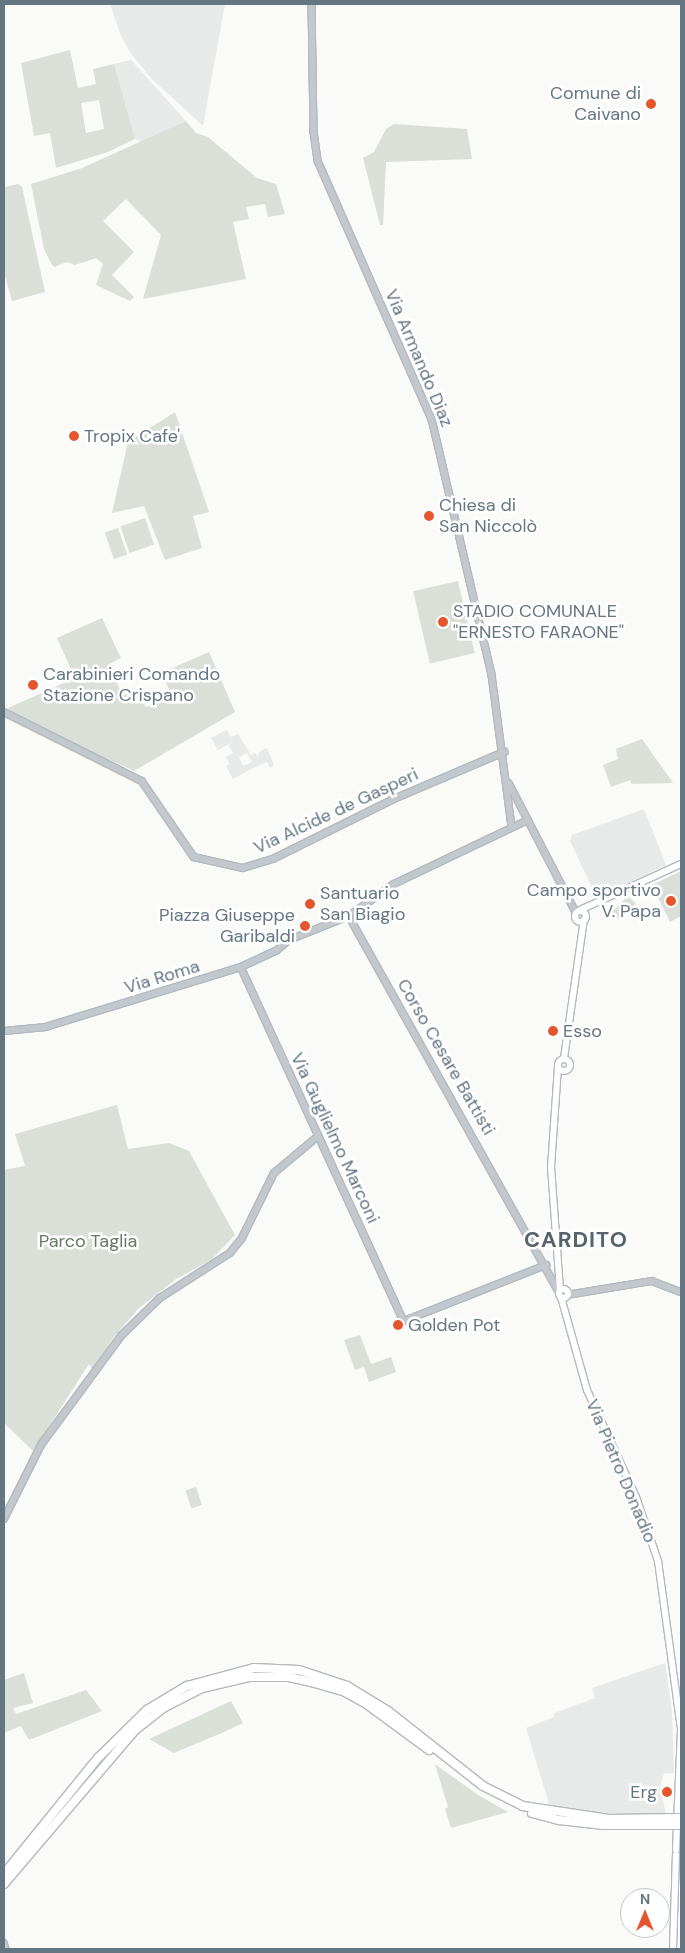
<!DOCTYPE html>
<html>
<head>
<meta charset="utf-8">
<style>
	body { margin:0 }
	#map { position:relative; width:685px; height:1953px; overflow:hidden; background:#fafaf8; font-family:"DM Sans",sans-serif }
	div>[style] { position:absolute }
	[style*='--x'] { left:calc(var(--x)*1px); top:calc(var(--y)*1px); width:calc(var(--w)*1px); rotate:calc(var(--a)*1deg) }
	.built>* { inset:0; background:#e8e9e9 }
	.green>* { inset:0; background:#dadfd7; transform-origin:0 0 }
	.roads { filter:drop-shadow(1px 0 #b3babf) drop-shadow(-1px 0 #b3babf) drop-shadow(0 1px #b3babf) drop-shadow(0 -1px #b3babf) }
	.tertiary>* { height:5.5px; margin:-2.75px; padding:0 2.75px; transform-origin:2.75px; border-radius:2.75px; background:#c3c8cc }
	.secondary>* { height:6px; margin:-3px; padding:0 3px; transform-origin:3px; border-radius:3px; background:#fff }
	.secondary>.ring { margin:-3px; padding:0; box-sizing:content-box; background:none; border:6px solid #fff; border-radius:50% }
	.bridges { filter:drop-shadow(1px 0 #b4b9bd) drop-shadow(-1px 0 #b4b9bd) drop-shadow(0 1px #b4b9bd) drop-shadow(0 -1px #b4b9bd) }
	.trunk-bridge>* { height:8px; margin:-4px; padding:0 4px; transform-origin:4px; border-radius:4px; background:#fff }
	.dots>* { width:14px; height:14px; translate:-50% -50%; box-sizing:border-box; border:2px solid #fff; border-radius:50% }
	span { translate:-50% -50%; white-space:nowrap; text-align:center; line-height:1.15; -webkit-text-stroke:5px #fff; paint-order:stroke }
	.poi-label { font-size:18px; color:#657683 }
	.right { translate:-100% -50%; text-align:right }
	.left { translate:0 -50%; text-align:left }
	.street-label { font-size:18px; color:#657683 }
	.park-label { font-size:18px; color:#687a64 }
	.district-label { font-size:22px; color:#57646e; font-weight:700; letter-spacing:1px }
	.frame { position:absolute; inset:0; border:5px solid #657683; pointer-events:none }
	.north { position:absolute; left:620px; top:1888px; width:50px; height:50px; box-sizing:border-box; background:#fff; border:1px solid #c1c8cd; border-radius:50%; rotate:0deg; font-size:14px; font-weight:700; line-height:20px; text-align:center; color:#657683 }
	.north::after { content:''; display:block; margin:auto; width:18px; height:22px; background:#e4572e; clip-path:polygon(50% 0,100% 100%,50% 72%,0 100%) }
</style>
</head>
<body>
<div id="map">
	<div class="built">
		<div style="clip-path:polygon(110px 4px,225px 4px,203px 126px,150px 77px,130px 52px,121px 36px)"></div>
		<div style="clip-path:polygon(131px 60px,186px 121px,143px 142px,135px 139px,114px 64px)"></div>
		<div style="clip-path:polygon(evenodd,226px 730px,231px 737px,238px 734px,251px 755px,255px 753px,258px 757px,259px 752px,267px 748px,274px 765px,270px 768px,267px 762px,257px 766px,233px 779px,226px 766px,230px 764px,226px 757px,233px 753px,229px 745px,233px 742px,218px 750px,211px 738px,226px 730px,247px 753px,252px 762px,243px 766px,239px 757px,247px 753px)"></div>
		<div style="clip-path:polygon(644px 809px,666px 865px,597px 898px,570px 841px,572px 835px)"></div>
		<div style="clip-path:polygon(665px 1663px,672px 1710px,674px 1773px,664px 1773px,660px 1787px,666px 1814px,610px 1814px,550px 1807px,526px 1728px,554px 1717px,554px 1713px,595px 1698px,592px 1688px)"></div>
	</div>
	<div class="green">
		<div style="clip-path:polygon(evenodd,70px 50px,78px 88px,96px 84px,93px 69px,114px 64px,135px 139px,108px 152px,56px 168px,50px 133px,34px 136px,21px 63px,70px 50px,99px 100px,104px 129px,86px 133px,81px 103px,99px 100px)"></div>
		<div style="clip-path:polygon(186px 121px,196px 133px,208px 137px,257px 178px,276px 184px,285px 214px,268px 217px,265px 204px,246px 207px,249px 219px,233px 222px,246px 279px,143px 299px,161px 235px,126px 199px,103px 221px,134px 252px,112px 275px,134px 297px,130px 301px,96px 285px,103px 264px,96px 258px,75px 265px,67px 262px,54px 267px,52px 265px,44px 249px,31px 184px,82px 168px)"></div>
		<div style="clip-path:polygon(394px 124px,467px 129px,472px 159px,386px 162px,383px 225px,380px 225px,363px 158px,374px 152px,386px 129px)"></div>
		<div style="clip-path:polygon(18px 184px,22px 187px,45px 292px,12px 301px,4px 272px,4px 187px)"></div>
		<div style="clip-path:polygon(175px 412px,209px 512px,193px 516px,202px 548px,165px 560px,144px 506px,112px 513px,128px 442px)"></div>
		<div style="left:145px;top:518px;width:28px;height:26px;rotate:71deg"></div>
		<div style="left:118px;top:528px;width:28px;height:14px;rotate:71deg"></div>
		<div style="left:458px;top:581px;width:74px;height:46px;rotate:77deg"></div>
		<div style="clip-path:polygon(102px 618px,121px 658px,109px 664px,122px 695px,136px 693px,146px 707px,164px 701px,169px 697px,170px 691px,161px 673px,209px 652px,235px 712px,134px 771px,29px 724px,10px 711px,8px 708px,75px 678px,57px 638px)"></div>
		<div style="clip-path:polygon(642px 739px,673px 783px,632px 784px,630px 780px,611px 787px,603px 765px,618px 759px,616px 749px)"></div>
		<div style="clip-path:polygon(681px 871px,681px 916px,670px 922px,652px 885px)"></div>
		<div style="left:628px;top:896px;width:11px;height:23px;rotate:45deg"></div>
		<div style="clip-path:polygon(117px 1105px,128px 1149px,169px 1143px,189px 1151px,235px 1235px,211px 1260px,176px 1279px,138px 1309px,113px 1338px,93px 1370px,89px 1364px,33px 1451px,4px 1423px,4px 1170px,25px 1166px,15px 1134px)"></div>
		<div style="clip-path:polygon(360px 1335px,371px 1364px,391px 1357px,396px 1372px,369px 1382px,364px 1367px,355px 1370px,344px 1340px)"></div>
		<div style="left:196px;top:1487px;width:19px;height:11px;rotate:72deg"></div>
		<div style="clip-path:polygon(24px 1673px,33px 1703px,13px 1708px,16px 1714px,86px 1690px,102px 1711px,29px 1740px,21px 1726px,4px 1733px,4px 1680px)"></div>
		<div style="clip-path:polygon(231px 1701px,243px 1723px,224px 1732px,174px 1753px,149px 1739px)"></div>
		<div style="clip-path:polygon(435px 1764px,478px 1795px,508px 1812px,451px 1828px,445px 1809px,448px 1807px)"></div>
	</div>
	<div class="roads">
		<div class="tertiary">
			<div style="--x:312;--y:4;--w:128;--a:89.1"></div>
			<div style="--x:314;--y:132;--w:29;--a:82"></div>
			<div style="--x:318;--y:161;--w:282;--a:66.2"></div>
			<div style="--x:432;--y:419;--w:263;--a:76.8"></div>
			<div style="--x:492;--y:675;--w:153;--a:82.5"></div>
			<div style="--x:4;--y:712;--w:154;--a:26.6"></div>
			<div style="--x:142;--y:781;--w:92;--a:55.6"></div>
			<div style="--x:194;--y:857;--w:50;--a:12.7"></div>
			<div style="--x:243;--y:868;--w:31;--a:-17"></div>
			<div style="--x:273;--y:859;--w:135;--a:-26.4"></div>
			<div style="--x:394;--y:799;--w:120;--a:-23.1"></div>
			<div style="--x:509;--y:783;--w:145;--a:62.6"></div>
			<div style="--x:349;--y:916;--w:431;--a:60.8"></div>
			<div style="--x:241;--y:967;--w:390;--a:65.3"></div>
			<div style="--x:404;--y:1321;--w:153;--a:-21.5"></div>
			<div style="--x:4;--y:1031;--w:42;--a:-5.4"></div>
			<div style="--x:46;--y:1027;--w:204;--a:-17.1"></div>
			<div style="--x:241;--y:967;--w:38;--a:-25"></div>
			<div style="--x:276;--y:951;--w:17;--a:-40"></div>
			<div style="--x:289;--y:940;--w:65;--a:-21.8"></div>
			<div style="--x:349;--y:916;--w:55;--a:-35.4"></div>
			<div style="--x:394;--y:884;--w:148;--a:-25.5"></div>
			<div style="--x:567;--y:1295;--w:86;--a:-9.4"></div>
			<div style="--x:652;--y:1281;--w:31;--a:21"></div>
			<div style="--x:4;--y:1519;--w:83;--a:-63.4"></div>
			<div style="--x:41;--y:1445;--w:135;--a:-53.7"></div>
			<div style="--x:121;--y:1336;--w:54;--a:-44.3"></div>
			<div style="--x:160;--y:1298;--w:83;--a:-32.7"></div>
			<div style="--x:230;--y:1253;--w:19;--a:-51"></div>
			<div style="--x:242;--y:1238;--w:72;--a:-63.8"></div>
			<div style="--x:274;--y:1173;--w:56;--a:-39.9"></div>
			<div style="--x:4;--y:1943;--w:6;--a:72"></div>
		</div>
		<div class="secondary">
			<div style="--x:580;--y:910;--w:111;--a:-24.5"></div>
			<div class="ring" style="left:574.5px;top:910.5px;width:5px;height:5px"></div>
			<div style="--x:564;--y:1058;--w:140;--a:-81.8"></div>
			<div class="ring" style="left:558px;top:1059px;width:6px;height:6px"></div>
			<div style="--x:558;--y:1067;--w:100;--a:94"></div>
			<div style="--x:551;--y:1167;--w:123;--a:85.8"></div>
			<div class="ring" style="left:558.5px;top:1288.5px;width:3px;height:3px"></div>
			<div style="--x:561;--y:1297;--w:97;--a:74.4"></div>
			<div style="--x:587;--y:1390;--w:118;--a:65.4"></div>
			<div style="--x:636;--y:1497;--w:68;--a:71"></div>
			<div style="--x:658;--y:1561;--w:171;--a:82.2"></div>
			<div style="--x:681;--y:1730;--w:120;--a:92.4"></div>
			<div style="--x:673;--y:1949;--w:94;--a:-88.2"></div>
		</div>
	</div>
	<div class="bridges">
		<div class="trunk-bridge">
			<div style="--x:532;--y:1813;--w:28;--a:15"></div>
			<div style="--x:559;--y:1820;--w:45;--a:6.3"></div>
			<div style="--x:604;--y:1825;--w:77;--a:0"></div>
			<div style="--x:4;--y:1874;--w:149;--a:-51"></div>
			<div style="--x:98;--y:1758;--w:69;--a:-44.4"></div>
			<div style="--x:147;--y:1710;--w:47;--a:-31"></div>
			<div style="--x:187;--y:1686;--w:69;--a:-15"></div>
			<div style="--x:254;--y:1668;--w:45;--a:2.5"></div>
			<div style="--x:299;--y:1670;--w:51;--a:18.4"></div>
			<div style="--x:347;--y:1686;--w:48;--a:31.4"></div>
			<div style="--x:388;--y:1711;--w:121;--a:38.3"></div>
			<div style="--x:483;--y:1786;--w:45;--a:26.6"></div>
			<div style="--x:523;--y:1806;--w:87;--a:8.6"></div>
			<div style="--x:609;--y:1819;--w:72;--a:-0.8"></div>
			<div style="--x:4;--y:1884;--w:202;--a:-49.6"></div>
			<div style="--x:135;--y:1730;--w:36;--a:-38"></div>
			<div style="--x:163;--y:1708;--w:44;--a:-27.1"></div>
			<div style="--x:202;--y:1688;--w:48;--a:-13.2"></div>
			<div style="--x:249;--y:1677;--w:40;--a:0"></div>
			<div style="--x:289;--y:1677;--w:23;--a:13"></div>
			<div style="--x:311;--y:1682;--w:35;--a:16"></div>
			<div style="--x:345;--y:1692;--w:26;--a:29"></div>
			<div style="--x:368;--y:1705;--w:76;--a:36.4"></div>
		</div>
	</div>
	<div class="dots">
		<div style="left:651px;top:104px;background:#e4572e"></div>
		<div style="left:74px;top:436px;background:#e4572e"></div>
		<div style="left:429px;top:516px;background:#e4572e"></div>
		<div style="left:443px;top:622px;background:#e4572e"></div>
		<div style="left:33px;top:685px;background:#e4572e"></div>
		<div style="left:671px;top:901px;background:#e4572e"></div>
		<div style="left:310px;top:904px;background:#e4572e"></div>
		<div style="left:305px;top:926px;background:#e4572e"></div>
		<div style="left:553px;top:1031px;background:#e4572e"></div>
		<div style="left:398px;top:1325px;background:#e4572e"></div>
		<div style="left:667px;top:1792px;background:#e4572e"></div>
	</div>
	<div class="poi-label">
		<span class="right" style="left:641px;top:104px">Comune di<br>Caivano</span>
		<span class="left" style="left:84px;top:436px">Tropix Cafe'</span>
		<span class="left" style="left:439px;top:516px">Chiesa di<br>San Niccolò</span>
		<span class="left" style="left:453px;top:622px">STADIO COMUNALE<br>"ERNESTO FARAONE"</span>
		<span class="left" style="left:43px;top:685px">Carabinieri Comando<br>Stazione Crispano</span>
		<span class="right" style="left:661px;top:901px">Campo sportivo<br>V. Papa</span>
		<span class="left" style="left:320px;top:904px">Santuario<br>San Biagio</span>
		<span class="right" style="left:295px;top:926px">Piazza Giuseppe<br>Garibaldi</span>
		<span class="left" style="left:563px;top:1031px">Esso</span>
		<span class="left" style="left:408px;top:1325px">Golden Pot</span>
		<span class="right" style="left:657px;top:1792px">Erg</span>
	</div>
	<div class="street-label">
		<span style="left:419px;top:358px;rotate:67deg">Via Armando Diaz</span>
		<span style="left:336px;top:811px;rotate:-25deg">Via Alcide de Gasperi</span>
		<span style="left:162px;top:977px;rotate:-17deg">Via Roma</span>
		<span style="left:446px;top:1057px;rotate:60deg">Corso Cesare Battisti</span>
		<span style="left:335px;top:1138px;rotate:65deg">Via Guglielmo Marconi</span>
		<span style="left:621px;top:1471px;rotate:67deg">Via Pietro Donadio</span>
	</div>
	<div class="park-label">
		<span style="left:88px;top:1241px">Parco Taglia</span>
	</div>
	<div class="district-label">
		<span style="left:576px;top:1240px">CARDITO</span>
	</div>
	<div class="frame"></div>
	<div class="north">N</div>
</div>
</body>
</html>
